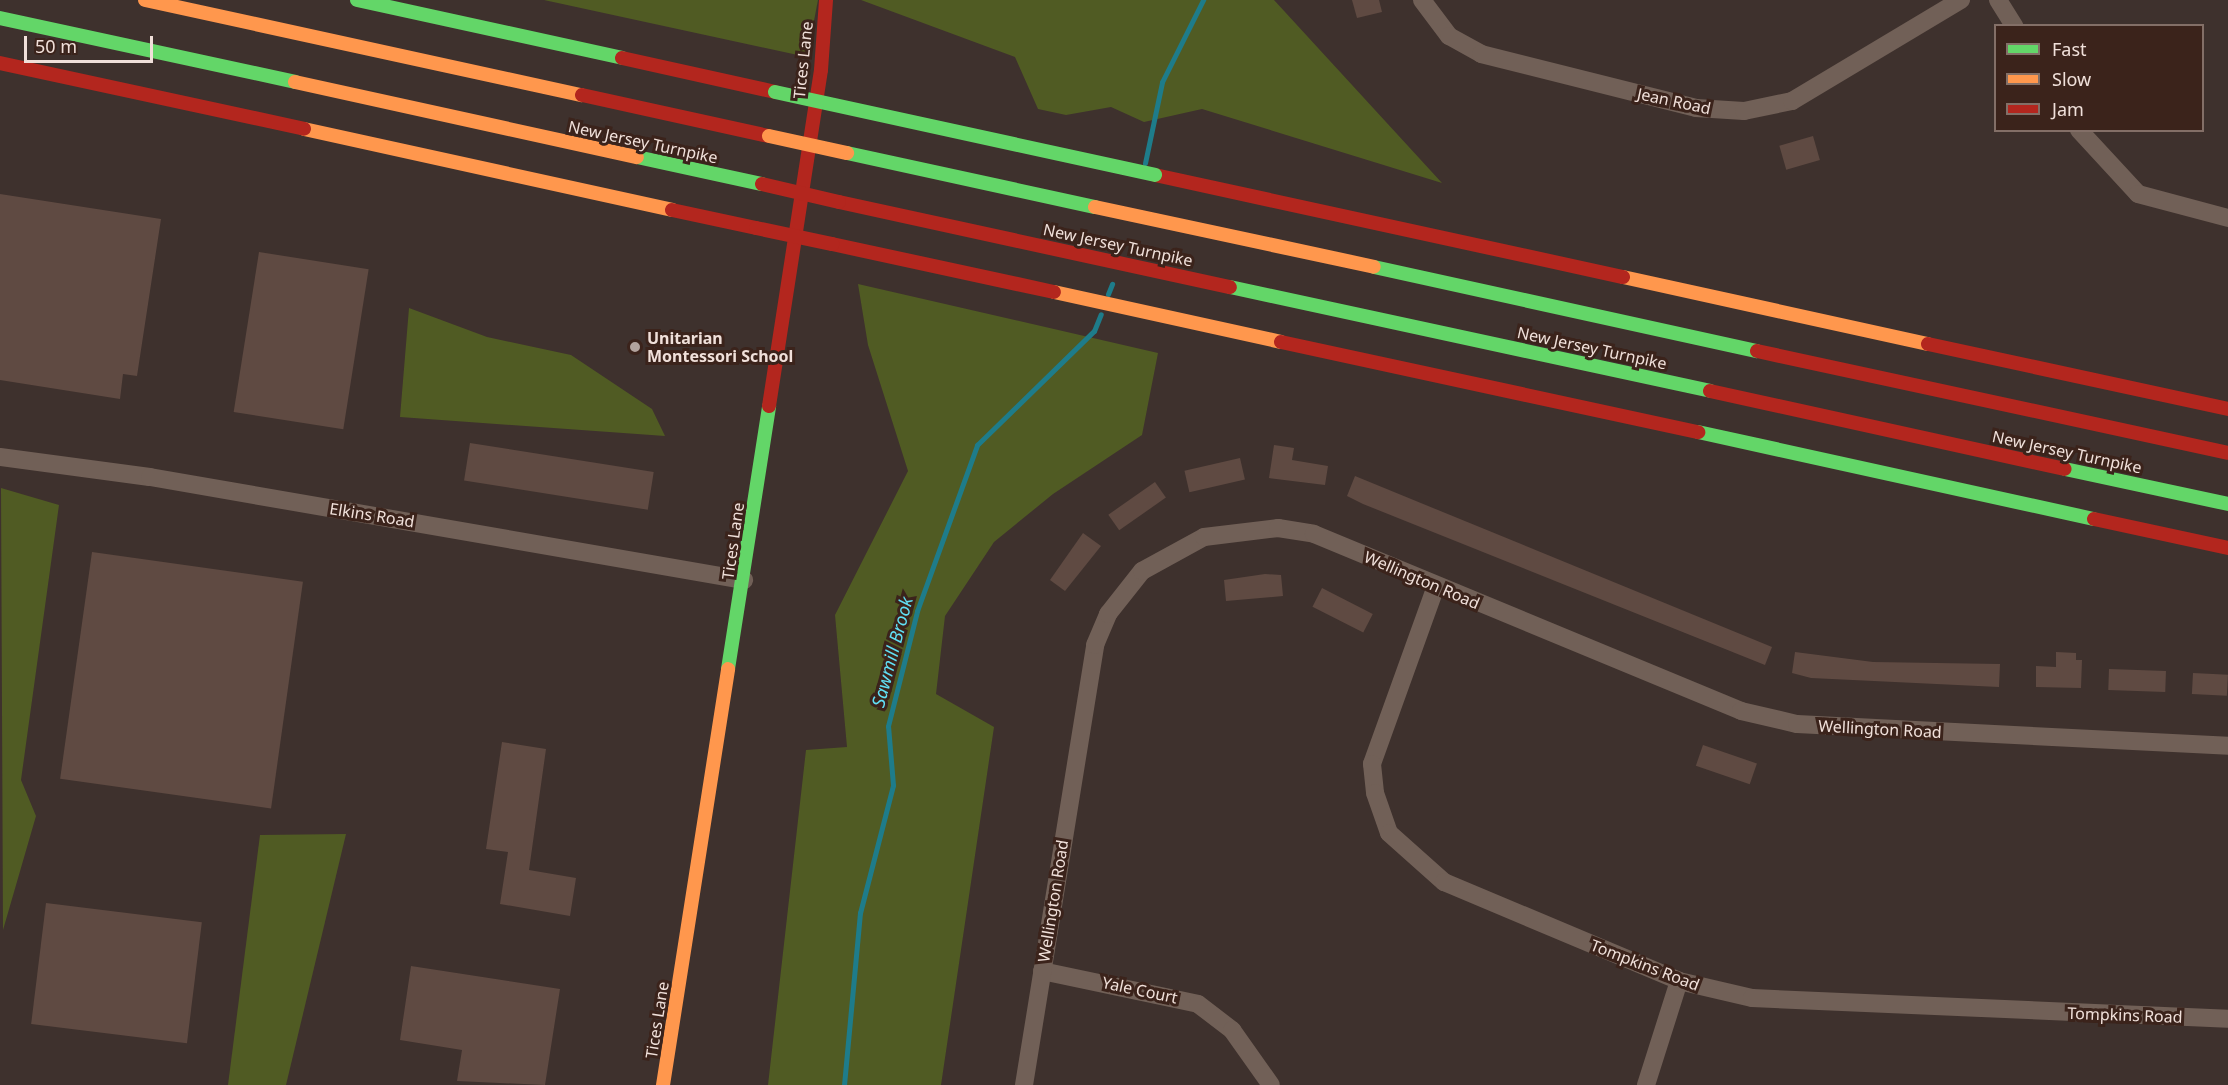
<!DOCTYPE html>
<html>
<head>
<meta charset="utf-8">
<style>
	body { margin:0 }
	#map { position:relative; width:2228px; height:1085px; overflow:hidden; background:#3e312d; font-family:"Noto Sans",sans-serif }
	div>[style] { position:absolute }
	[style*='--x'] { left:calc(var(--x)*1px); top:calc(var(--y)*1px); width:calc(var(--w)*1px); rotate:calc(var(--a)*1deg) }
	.forest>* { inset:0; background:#505b23 }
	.stream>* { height:5px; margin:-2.5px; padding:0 2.5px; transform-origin:2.5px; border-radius:2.5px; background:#1e7c8a }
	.building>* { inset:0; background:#5f4a42; transform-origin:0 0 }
	.street>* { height:18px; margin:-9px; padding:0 9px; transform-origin:9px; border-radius:9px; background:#716057 }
	.fast>* { height:14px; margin:-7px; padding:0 7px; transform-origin:7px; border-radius:7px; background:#63d668 }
	.slow>* { height:14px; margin:-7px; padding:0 7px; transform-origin:7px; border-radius:7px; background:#ff974d }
	.jam>* { height:14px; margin:-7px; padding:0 7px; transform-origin:7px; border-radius:7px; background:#b3261e }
	.fast-bridge>* { height:14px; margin:-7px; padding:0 7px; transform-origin:7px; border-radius:7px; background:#63d668 }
	.slow-bridge>* { height:14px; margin:-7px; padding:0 7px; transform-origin:7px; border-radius:7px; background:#ff974d }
	.jam-bridge>* { height:14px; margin:-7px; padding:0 7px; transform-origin:7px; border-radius:7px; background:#b3261e }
	.dots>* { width:16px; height:16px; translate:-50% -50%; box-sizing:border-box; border:3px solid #3b231b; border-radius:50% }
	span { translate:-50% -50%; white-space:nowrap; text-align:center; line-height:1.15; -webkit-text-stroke:6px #3b231b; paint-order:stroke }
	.street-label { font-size:16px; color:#f0e0da }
	.poi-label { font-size:16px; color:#f0e0da; font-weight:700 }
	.left { translate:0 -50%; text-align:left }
	.water-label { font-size:18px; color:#61e0f5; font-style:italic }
	.legend { position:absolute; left:1994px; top:24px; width:210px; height:108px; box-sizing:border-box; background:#3b231b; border:2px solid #836f67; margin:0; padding:8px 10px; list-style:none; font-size:18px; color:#f0e0da }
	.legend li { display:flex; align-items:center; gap:12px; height:30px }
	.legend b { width:30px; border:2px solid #836f67 }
	.scale { position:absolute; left:24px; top:36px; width:129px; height:27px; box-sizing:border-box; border:3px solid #f0e0da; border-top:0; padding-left:8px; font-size:18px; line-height:21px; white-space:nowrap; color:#f0e0da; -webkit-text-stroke:4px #3b231b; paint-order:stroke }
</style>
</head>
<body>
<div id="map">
	<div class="forest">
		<div style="clip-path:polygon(544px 0,818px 0,807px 57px)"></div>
		<div style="clip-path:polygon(861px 0,1274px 0,1442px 183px,1202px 109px,1144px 122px,1111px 107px,1066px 115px,1038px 109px,1015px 57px)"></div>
		<div style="clip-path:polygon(858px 284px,1158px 353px,1142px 435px,1053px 494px,994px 542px,945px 616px,936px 694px,994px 727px,941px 1085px,768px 1085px,806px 750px,847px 747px,835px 615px,908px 471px,868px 345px)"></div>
		<div style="clip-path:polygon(409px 308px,487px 337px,571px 355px,652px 409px,665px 436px,400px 417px)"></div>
		<div style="clip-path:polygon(1px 488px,59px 505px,21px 780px,36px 816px,3px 930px)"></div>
		<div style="clip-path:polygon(346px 834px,286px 1085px,228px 1085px,260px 835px)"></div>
	</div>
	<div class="stream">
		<div style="--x:1145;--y:163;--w:83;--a:-78.1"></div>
		<div style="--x:1162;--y:82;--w:92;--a:-63.4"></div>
		<div style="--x:1108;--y:294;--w:11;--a:-68"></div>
		<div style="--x:844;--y:1085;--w:173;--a:-84.7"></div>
		<div style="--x:860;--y:913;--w:132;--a:-75.5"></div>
		<div style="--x:893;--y:785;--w:59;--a:-94.8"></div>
		<div style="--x:888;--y:726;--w:119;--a:-75.8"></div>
		<div style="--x:917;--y:611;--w:177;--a:-70.1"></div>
		<div style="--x:977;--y:445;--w:163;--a:-44.3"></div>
		<div style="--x:1094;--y:331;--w:18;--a:-68"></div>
	</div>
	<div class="building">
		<div style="clip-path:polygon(1352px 0,1379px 0,1382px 12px,1357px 18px)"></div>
		<div style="left:1813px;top:136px;width:25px;height:35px;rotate:74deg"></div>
		<div style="clip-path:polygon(0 194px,161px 219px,137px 376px,123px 374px,120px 399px,0 380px)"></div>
		<div style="left:259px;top:252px;width:111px;height:162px;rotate:9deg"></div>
		<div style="left:470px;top:443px;width:186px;height:38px;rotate:9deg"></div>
		<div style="clip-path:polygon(1274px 445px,1294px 448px,1292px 460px,1328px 466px,1325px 485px,1269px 478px)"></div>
		<div style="left:1240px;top:458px;width:22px;height:57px;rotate:77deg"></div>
		<div style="clip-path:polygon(1355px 476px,1772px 647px,1765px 665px,1363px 504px,1347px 496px)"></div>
		<div style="left:1155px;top:482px;width:19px;height:57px;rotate:55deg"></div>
		<div style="clip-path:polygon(1083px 533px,1101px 546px,1065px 591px,1050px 580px)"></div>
		<div style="left:92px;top:552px;width:213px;height:229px;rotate:8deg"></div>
		<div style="clip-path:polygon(1265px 574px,1281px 575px,1283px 596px,1226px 601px,1224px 580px)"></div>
		<div style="left:1322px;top:588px;width:57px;height:21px;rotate:27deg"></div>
		<div style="clip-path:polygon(1795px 652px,1873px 662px,2000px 664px,1999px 687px,1811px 678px,1792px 673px)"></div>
		<div style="clip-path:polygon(2056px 652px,2076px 653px,2076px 660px,2082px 660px,2081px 688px,2036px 687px,2036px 666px,2056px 667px)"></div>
		<div style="left:2109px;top:669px;width:57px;height:21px;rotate:2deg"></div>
		<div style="left:2193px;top:673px;width:35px;height:21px;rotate:3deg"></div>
		<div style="clip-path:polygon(502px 742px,546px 749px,529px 870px,576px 878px,570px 916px,500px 904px,508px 852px,486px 849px)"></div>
		<div style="left:1703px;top:745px;width:57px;height:22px;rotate:19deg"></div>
		<div style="left:46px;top:903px;width:157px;height:122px;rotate:7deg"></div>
		<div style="clip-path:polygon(411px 966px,560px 989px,545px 1085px,457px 1081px,462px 1050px,400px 1040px)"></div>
	</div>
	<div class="street">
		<div style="--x:1422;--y:0;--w:45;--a:53.1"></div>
		<div style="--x:1449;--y:36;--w:37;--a:29"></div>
		<div style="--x:1481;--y:54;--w:222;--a:14.1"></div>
		<div style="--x:1696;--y:108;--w:48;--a:3.6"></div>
		<div style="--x:1744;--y:111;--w:49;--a:-11.8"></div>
		<div style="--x:1792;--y:101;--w:197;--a:-30.9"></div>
		<div style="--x:1998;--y:0;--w:31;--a:58"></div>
		<div style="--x:2079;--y:130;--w:87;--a:47.3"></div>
		<div style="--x:2138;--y:194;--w:93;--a:14.9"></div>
		<div style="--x:0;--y:457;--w:151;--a:7.6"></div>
		<div style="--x:150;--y:477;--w:603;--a:9.84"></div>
		<div style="--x:1436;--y:586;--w:189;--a:109.8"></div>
		<div style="--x:1372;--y:764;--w:29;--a:84"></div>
		<div style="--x:1375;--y:793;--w:42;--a:70.7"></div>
		<div style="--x:1389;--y:833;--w:74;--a:41.7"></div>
		<div style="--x:1444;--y:882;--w:255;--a:22.8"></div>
		<div style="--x:1679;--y:981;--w:75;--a:13.1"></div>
		<div style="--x:1752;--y:998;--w:476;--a:2.5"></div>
		<div style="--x:1042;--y:971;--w:159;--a:11.9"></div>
		<div style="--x:1198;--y:1004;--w:43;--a:37.4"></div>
		<div style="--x:1232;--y:1030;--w:67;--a:54.7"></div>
		<div style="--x:1024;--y:1085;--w:446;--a:-80.8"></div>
		<div style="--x:1095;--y:645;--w:34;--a:-67"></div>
		<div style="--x:1108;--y:614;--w:55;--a:-51.7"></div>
		<div style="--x:1142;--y:571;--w:71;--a:-28.7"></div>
		<div style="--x:1204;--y:537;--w:75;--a:-6.9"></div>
		<div style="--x:1278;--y:528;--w:36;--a:9"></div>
		<div style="--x:1314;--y:534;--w:462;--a:22.5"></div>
		<div style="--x:1741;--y:711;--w:57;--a:13.1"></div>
		<div style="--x:1797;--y:724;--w:432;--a:2.9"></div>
		<div style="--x:1646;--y:1085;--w:109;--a:-72.4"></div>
	</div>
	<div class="fast">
		<div style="--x:357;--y:0;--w:271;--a:12.3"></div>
		<div style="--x:0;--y:18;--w:302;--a:12.2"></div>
		<div style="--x:847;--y:153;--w:254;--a:12.3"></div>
		<div style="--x:637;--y:157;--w:128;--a:12.2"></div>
		<div style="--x:1374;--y:267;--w:392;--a:12.4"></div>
		<div style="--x:1230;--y:287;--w:491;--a:12.2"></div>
		<div style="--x:1698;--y:432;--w:405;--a:12.4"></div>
		<div style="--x:2065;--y:469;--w:167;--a:12.1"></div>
		<div style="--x:728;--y:669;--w:266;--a:-81.1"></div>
	</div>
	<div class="slow">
		<div style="--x:145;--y:0;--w:447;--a:12.3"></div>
		<div style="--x:295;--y:82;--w:350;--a:12.4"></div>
		<div style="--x:304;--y:129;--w:377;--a:12.4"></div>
		<div style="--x:1095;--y:207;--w:285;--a:12.1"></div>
		<div style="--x:1623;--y:277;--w:312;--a:12.4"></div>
		<div style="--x:1054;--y:292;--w:232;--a:12.4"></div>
		<div style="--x:663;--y:1085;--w:421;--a:-81.1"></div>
	</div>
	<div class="jam">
		<div style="--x:622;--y:58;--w:157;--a:12.5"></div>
		<div style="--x:0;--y:63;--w:311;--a:12.2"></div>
		<div style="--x:582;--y:95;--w:191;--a:12.4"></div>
		<div style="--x:1155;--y:175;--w:479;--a:12.3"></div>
		<div style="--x:839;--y:202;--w:400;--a:12.3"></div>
		<div style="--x:672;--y:210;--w:86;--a:12.1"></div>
		<div style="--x:832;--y:244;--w:227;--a:12.2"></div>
		<div style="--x:1281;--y:342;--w:427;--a:12.2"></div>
		<div style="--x:1928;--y:344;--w:307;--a:12.2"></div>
		<div style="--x:1757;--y:351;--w:482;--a:12.2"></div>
		<div style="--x:1710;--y:391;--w:363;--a:12.4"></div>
		<div style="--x:769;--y:406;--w:340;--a:-81.2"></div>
		<div style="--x:821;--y:70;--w:70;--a:-85.9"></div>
		<div style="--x:2094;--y:519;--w:137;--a:12.2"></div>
	</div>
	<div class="fast-bridge">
		<div style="--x:775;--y:92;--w:389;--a:12.3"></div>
	</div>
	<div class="slow-bridge">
		<div style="--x:769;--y:136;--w:80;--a:12.3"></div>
	</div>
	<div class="jam-bridge">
		<div style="--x:762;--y:184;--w:79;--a:13.2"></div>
		<div style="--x:756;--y:228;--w:78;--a:11.9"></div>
	</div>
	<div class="dots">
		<div style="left:635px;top:347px;background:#b2a39d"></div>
	</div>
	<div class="street-label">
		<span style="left:803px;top:60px;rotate:-84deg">Tices Lane</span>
		<span style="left:1674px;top:101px;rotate:12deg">Jean Road</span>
		<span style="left:643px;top:142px;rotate:12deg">New Jersey Turnpike</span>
		<span style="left:1118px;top:245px;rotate:12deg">New Jersey Turnpike</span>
		<span style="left:1592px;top:348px;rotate:12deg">New Jersey Turnpike</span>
		<span style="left:2067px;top:452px;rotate:12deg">New Jersey Turnpike</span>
		<span style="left:372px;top:515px;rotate:9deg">Elkins Road</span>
		<span style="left:733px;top:541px;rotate:-82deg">Tices Lane</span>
		<span style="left:1422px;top:580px;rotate:23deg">Wellington Road</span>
		<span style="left:1880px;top:729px;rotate:3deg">Wellington Road</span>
		<span style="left:1053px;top:901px;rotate:-81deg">Wellington Road</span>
		<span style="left:1645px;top:965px;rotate:21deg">Tompkins Road</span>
		<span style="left:1140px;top:990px;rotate:12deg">Yale Court</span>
		<span style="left:2125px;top:1015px;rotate:2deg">Tompkins Road</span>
		<span style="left:657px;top:1020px;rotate:-81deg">Tices Lane</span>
	</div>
	<div class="poi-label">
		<span class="left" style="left:647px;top:347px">Unitarian<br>Montessori School</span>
	</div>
	<div class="water-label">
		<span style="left:892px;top:652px;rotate:-75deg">Sawmill Brook</span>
	</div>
	<ul class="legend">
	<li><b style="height:8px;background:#63d668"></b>Fast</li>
	<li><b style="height:8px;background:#ff974d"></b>Slow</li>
	<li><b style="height:8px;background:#b3261e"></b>Jam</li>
	</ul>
	<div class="scale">50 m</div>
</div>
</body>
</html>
